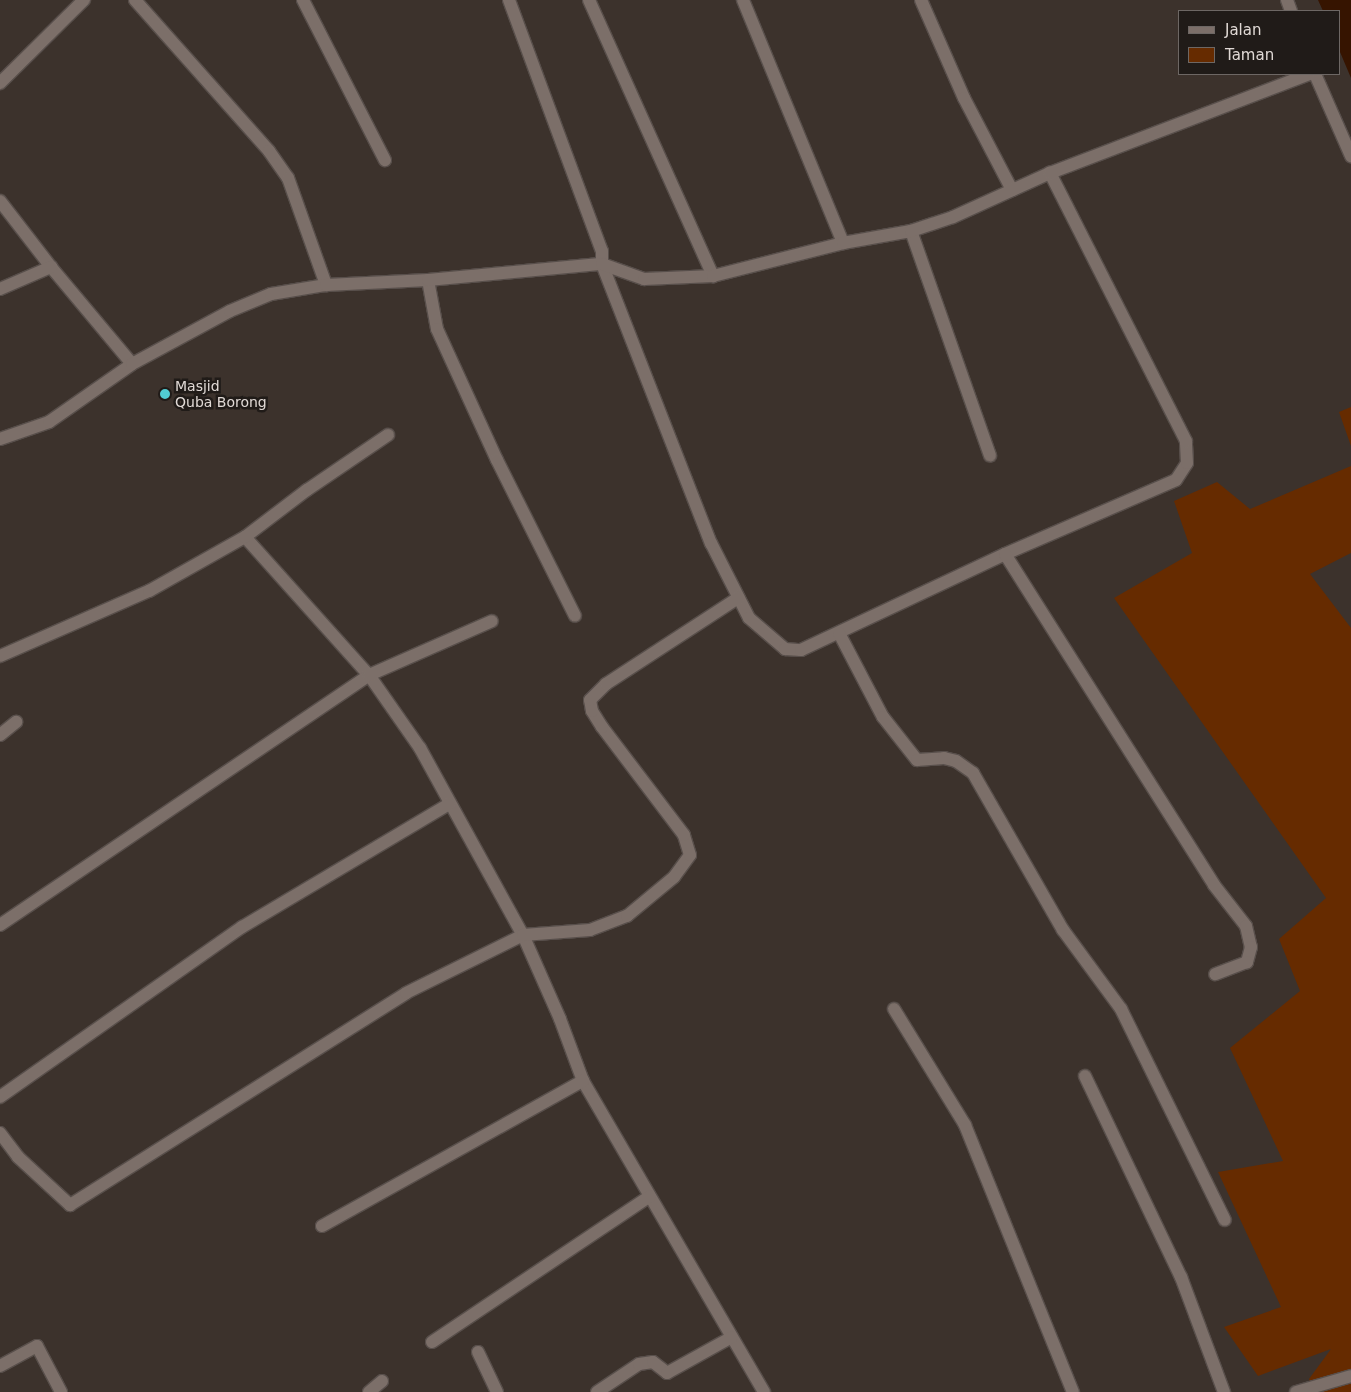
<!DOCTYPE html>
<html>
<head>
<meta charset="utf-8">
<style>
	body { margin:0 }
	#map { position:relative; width:1351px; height:1392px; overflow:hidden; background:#3c322c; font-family:"DejaVu Sans",sans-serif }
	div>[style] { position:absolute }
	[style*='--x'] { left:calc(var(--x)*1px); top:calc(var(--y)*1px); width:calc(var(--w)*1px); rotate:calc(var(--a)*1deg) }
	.green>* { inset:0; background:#662b00 }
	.water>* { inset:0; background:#361400 }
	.roads { filter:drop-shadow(1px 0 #584f4b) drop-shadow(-1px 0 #584f4b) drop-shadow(0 1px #584f4b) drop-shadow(0 -1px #584f4b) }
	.minor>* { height:12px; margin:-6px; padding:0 6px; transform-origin:6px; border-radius:6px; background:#7c6f69 }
	.dots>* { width:14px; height:14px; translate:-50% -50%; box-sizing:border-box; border:2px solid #201b18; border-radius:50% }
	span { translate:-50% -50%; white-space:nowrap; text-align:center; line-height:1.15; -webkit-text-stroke:5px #201b18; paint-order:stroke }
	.poi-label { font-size:14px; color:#e0d9d5 }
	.left { translate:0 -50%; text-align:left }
	.legend { position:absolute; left:1178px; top:10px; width:162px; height:65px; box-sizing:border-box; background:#201b18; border:1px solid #6d6764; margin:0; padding:6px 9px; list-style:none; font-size:15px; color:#e0d9d5 }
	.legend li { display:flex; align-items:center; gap:10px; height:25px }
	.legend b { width:25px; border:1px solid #6d6764 }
</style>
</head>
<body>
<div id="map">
	<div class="green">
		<div style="clip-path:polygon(1351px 407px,1351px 446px,1339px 412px)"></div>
		<div style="clip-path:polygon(1351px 466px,1351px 553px,1310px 574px,1351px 628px,1351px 1392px,1314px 1392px,1309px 1379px,1331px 1349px,1258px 1376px,1224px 1327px,1281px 1307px,1218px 1172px,1283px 1161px,1230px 1048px,1300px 991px,1279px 939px,1326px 898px,1114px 598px,1192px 553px,1174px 501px,1217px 482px,1250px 509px)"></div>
	</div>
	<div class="water">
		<div style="clip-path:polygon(1318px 0,1351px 0,1351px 78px,1340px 52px,1340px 11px,1323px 11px)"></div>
	</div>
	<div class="roads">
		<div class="minor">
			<div style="--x:135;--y:0;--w:202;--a:48.4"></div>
			<div style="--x:269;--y:151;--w:33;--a:55"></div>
			<div style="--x:288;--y:178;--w:114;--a:70.4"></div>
			<div style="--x:303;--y:0;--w:180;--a:62.9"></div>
			<div style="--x:509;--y:0;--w:268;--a:69.7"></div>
			<div style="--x:602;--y:251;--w:13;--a:90"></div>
			<div style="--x:602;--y:264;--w:300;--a:68.7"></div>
			<div style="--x:711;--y:543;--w:84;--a:63.1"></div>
			<div style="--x:749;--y:618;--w:48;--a:40.7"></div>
			<div style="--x:785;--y:649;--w:16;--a:4"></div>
			<div style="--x:801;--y:650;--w:225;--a:-25.2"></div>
			<div style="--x:1005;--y:554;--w:186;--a:-23.4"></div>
			<div style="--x:1176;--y:480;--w:20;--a:-57"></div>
			<div style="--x:1187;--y:463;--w:22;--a:-93"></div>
			<div style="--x:1186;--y:441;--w:301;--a:-116.9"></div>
			<div style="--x:589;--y:0;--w:303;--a:65.8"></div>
			<div style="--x:743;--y:0;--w:263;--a:67.6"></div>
			<div style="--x:921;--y:0;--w:107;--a:66.3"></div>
			<div style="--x:964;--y:98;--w:104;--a:62.4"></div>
			<div style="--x:1287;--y:0;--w:12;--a:70"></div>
			<div style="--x:1315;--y:74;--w:90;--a:66.3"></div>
			<div style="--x:0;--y:83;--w:118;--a:-44.7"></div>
			<div style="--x:0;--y:201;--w:83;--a:52.3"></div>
			<div style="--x:51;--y:267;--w:126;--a:50.1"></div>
			<div style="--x:911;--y:231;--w:238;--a:70.6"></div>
			<div style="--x:428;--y:280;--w:50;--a:79.6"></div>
			<div style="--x:437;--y:329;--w:144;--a:65.4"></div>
			<div style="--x:497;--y:460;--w:174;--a:63.4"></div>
			<div style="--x:0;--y:289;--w:56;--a:-23.3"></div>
			<div style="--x:0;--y:439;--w:52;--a:-19.1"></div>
			<div style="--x:49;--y:422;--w:101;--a:-34.9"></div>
			<div style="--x:132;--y:364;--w:111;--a:-28.4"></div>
			<div style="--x:230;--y:311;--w:44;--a:-22.5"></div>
			<div style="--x:271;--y:294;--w:56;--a:-9.3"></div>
			<div style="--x:326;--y:285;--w:102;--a:-2.8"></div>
			<div style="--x:428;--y:280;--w:175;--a:-5.3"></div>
			<div style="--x:602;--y:264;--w:45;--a:19.7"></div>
			<div style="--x:644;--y:279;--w:69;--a:-2.5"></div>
			<div style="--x:713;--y:276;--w:134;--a:-14.2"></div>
			<div style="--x:843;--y:243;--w:69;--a:-10"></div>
			<div style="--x:911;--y:231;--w:44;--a:-18.4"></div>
			<div style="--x:953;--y:217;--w:107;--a:-24.4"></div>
			<div style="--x:1050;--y:173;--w:277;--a:-20.9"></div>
			<div style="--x:245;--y:537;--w:186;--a:48.1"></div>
			<div style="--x:369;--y:675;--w:89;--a:55.1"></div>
			<div style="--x:420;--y:748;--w:213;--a:61.2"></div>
			<div style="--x:523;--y:935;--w:92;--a:66.2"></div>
			<div style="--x:560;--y:1019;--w:66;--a:69.6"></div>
			<div style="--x:583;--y:1081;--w:360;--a:59.8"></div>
			<div style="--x:1005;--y:554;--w:391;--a:57.7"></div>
			<div style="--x:1214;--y:885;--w:52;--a:52"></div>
			<div style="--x:1246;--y:926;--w:22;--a:77"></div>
			<div style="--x:1251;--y:947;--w:16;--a:105"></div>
			<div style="--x:1247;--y:962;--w:34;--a:159"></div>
			<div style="--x:839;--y:633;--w:95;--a:62.4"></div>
			<div style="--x:883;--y:717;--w:55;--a:51.7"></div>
			<div style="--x:917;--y:760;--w:27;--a:-4"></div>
			<div style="--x:944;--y:758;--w:12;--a:14"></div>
			<div style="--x:956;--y:761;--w:21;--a:35"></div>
			<div style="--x:973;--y:773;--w:181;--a:60.2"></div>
			<div style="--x:1063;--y:930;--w:98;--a:53.7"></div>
			<div style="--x:1121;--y:1009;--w:235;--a:63.8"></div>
			<div style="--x:0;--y:656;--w:163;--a:-23.6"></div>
			<div style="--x:149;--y:591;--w:110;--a:-29.4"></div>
			<div style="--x:245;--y:537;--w:78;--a:-37.2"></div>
			<div style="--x:307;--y:490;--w:98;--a:-34.2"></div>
			<div style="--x:0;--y:735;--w:21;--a:-39"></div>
			<div style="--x:0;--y:925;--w:446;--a:-34.1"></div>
			<div style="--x:369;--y:675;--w:134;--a:-23.7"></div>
			<div style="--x:894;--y:1009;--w:136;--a:58.5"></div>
			<div style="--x:965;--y:1125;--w:288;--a:68"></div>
			<div style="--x:1085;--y:1076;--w:223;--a:64.5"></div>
			<div style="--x:1181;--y:1277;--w:123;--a:69.5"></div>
			<div style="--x:0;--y:1097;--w:296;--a:-35.1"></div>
			<div style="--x:242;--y:927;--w:241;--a:-30.7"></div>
			<div style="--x:0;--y:1133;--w:30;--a:53"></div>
			<div style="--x:18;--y:1157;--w:71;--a:42.7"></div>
			<div style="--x:70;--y:1205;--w:397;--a:-32.2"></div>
			<div style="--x:406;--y:993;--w:131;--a:-26.4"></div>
			<div style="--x:523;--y:935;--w:67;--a:-4.3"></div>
			<div style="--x:590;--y:930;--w:40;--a:-21"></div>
			<div style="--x:627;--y:916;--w:61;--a:-39.7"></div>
			<div style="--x:674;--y:877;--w:27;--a:-54"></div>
			<div style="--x:690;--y:855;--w:21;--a:-107"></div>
			<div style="--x:684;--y:835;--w:136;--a:-127.2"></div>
			<div style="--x:602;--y:727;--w:19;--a:-122"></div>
			<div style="--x:592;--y:711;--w:11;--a:-100"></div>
			<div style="--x:590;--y:700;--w:23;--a:-45"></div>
			<div style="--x:606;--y:684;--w:158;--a:-33.1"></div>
			<div style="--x:322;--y:1226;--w:299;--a:-29.1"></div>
			<div style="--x:432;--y:1342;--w:262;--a:-33.8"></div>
			<div style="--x:478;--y:1352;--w:44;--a:64.6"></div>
			<div style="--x:0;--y:1366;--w:42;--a:-28.4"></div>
			<div style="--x:37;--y:1346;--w:52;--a:62.4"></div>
			<div style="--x:369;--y:1392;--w:17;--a:-40"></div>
			<div style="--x:597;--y:1392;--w:50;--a:-33.7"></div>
			<div style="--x:639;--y:1364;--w:14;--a:-8"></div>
			<div style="--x:653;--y:1362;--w:18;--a:38"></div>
			<div style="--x:667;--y:1373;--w:74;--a:-29"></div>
			<div style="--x:1296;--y:1392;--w:57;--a:-16.2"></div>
		</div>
	</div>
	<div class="dots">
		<div style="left:165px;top:394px;background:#51ccd2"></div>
	</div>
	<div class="poi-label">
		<span class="left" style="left:175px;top:394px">Masjid<br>Quba Borong</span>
	</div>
	<ul class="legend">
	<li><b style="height:6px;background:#7c6f69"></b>Jalan</li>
	<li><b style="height:14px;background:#662b00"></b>Taman</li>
	</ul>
</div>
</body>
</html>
